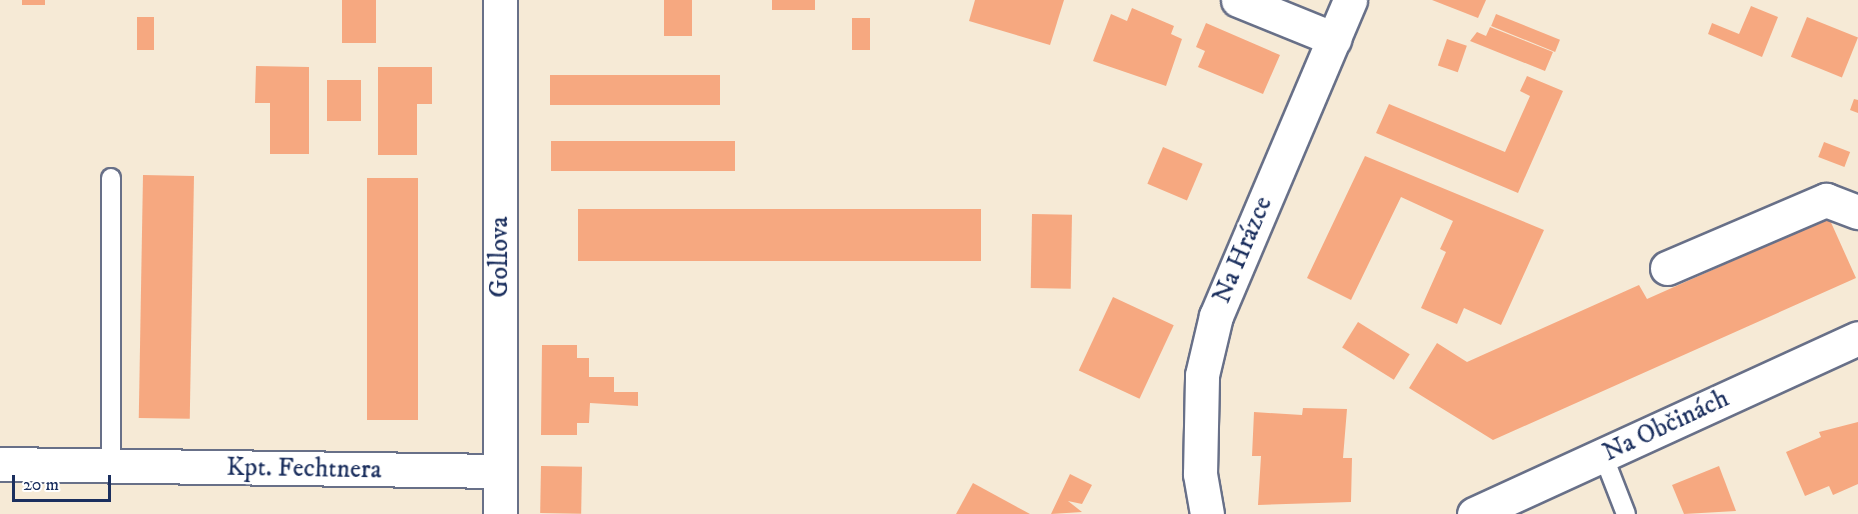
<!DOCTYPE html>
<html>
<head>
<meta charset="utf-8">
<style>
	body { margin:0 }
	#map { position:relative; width:1858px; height:514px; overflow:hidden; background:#f6ead6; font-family:"IM FELL DW Pica",serif }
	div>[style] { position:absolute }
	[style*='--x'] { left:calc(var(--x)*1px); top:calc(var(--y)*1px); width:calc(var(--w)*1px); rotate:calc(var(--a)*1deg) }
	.building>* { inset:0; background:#f6a880; transform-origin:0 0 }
	.roads { filter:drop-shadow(2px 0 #687088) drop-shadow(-2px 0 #687088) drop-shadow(0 2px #687088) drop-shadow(0 -2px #687088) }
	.service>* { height:18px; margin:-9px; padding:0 9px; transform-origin:9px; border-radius:9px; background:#fff }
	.minor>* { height:33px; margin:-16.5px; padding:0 16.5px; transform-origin:16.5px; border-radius:16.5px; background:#fff }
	span { translate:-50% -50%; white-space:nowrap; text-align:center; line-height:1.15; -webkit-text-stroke:4.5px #fff; paint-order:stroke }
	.street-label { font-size:26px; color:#1b2f5e }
	.scale { position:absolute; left:12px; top:475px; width:99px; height:27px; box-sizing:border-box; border:3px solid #1b2f5e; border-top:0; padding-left:8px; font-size:18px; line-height:21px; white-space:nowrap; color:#1b2f5e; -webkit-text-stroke:4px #fff; paint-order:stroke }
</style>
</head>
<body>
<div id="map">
	<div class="building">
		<div style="left:22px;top:0;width:23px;height:5px"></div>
		<div style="left:342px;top:0;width:34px;height:43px"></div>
		<div style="left:664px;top:0;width:28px;height:36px"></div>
		<div style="left:772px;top:0;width:43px;height:10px"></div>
		<div style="clip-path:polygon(975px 0,1064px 0,1050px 45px,969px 21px)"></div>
		<div style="clip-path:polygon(1432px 0,1486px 0,1478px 18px)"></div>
		<div style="clip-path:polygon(1751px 6px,1778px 17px,1762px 57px,1708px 34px,1712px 23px,1739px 34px)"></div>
		<div style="clip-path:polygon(1132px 8px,1174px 26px,1171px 34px,1182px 39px,1166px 86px,1093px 61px,1111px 14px,1127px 21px)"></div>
		<div style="left:1496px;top:14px;width:69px;height:13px;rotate:22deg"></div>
		<div style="left:137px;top:17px;width:17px;height:33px"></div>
		<div style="left:1807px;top:17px;width:55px;height:43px;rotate:22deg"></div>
		<div style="left:852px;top:18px;width:18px;height:32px"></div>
		<div style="clip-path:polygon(1206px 23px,1280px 55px,1263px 94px,1198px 67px,1205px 51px,1196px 47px)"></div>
		<div style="clip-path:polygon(1490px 27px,1553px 52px,1545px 71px,1470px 41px,1477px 32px,1486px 36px)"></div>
		<div style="left:1447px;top:39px;width:21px;height:28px;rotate:19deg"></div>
		<div style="clip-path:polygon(256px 66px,309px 67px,309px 154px,270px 154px,270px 103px,255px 103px)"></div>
		<div style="clip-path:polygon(378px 67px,432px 67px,432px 104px,417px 104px,417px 155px,378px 155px)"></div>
		<div style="left:550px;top:75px;width:170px;height:30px"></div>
		<div style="clip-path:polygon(1527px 76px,1563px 91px,1518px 193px,1376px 133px,1389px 104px,1505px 152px,1530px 96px,1520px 91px)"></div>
		<div style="left:327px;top:80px;width:34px;height:41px"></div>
		<div style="clip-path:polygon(1854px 99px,1858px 100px,1858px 113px,1850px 110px)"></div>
		<div style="left:551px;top:141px;width:184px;height:30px"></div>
		<div style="left:1824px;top:142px;width:28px;height:16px;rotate:21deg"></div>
		<div style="left:1163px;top:147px;width:43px;height:40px;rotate:23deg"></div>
		<div style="clip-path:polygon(1365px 156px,1544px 230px,1501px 325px,1464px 308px,1457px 324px,1421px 308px,1446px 252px,1440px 249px,1453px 221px,1401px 197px,1351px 300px,1307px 278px)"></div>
		<div style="left:143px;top:175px;width:51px;height:243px;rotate:1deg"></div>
		<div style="left:418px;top:178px;width:242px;height:51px;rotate:90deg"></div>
		<div style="left:578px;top:209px;width:403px;height:52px"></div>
		<div style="left:1032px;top:214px;width:40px;height:74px;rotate:1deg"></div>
		<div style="clip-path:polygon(1829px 218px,1856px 278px,1493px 440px,1409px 388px,1437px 343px,1467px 362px,1639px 285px,1647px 299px)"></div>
		<div style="left:1113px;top:297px;width:67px;height:81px;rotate:25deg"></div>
		<div style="left:1358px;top:322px;width:61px;height:30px;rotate:32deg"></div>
		<div style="clip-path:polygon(542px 345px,577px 345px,577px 358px,589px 358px,589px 377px,614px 377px,614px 392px,638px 392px,638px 406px,590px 403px,589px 423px,577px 423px,577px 435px,541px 435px)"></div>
		<div style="clip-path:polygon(1303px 408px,1347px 409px,1343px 458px,1352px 458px,1351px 502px,1258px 505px,1261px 456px,1252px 456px,1254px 412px,1302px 415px)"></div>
		<div style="clip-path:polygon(1858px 422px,1858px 484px,1833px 495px,1829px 486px,1805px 496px,1786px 452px,1821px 437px,1819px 432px)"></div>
		<div style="left:541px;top:466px;width:41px;height:47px;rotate:1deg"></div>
		<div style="clip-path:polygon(1719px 466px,1736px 511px,1684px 514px,1672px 485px)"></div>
		<div style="clip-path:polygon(1070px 474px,1092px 485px,1082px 504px,1068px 501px,1082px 512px,1051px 514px)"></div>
		<div style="clip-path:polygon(973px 483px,1030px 514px,956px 514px)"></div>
	</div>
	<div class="roads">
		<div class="service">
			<div style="--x:1603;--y:455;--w:63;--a:68.7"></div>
			<div style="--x:111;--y:466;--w:288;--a:-90"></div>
		</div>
		<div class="minor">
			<div style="--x:1238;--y:0;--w:104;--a:22.1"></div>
			<div style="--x:1667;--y:268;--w:173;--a:-23.2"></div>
			<div style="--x:1826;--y:200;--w:34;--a:21"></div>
			<div style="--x:0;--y:464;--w:500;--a:0.8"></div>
			<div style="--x:500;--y:514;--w:514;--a:-90"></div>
			<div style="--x:1207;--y:514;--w:41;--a:-99.9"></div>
			<div style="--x:1200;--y:474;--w:99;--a:-88.8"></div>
			<div style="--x:1202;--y:375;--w:61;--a:-76.7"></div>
			<div style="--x:1216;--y:316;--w:343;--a:-67"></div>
			<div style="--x:1474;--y:514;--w:422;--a:-24.6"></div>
		</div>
	</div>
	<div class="street-label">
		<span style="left:1243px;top:250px;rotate:-67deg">Na Hrázce</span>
		<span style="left:500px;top:257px;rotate:-90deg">Gollova</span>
		<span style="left:1666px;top:426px;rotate:-25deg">Na Občinách</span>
		<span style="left:304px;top:469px;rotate:1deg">Kpt. Fechtnera</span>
	</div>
	<div class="scale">20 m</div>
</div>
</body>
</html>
